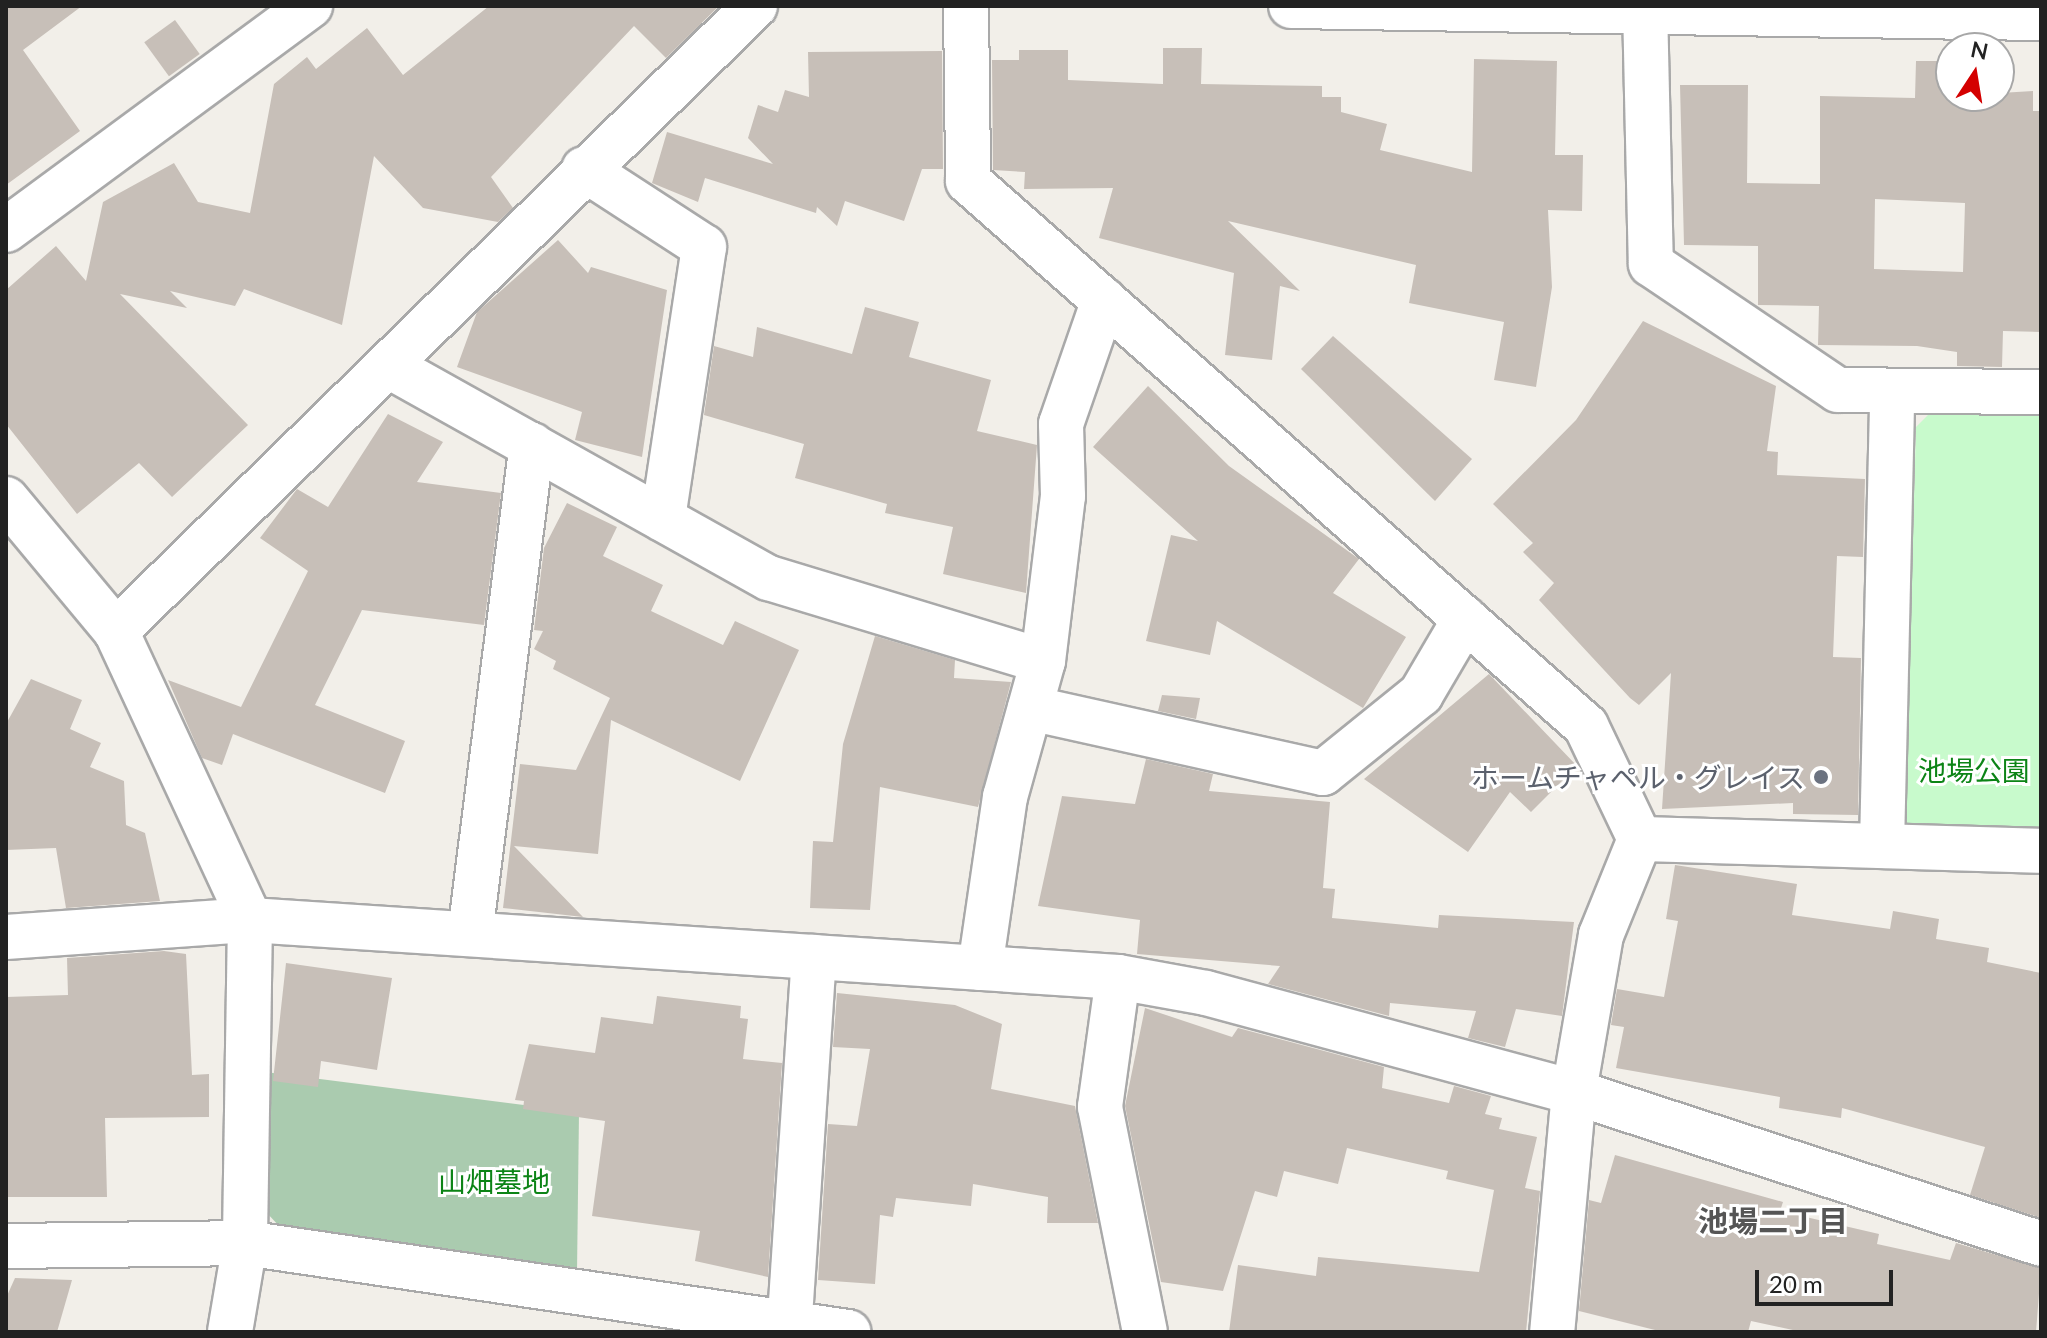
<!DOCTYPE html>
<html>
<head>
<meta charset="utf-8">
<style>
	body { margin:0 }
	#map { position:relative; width:2047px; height:1338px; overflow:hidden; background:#f2efe9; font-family:Lato,"Noto Sans JP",sans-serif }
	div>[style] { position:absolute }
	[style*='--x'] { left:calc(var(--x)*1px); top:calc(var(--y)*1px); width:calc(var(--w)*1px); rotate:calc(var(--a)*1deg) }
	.cemetery>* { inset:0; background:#aacbaf }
	.park>* { inset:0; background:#c8facc }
	.building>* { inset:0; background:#c7bfb8; transform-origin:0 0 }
	.roads { filter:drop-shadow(2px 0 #a9a9a9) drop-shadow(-2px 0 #a9a9a9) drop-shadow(0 2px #a9a9a9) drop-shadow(0 -2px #a9a9a9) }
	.minor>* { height:44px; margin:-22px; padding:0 22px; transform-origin:22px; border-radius:22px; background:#fff }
	.dots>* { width:22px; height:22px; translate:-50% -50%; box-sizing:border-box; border:4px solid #fff; border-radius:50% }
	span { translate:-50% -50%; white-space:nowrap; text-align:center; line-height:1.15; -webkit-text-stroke:6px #fff; paint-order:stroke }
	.park-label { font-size:28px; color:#0c8416 }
	.worship-label { font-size:28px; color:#5b616d }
	.right { translate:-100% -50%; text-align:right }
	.neighbourhood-label { font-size:30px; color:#555; font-weight:700 }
	.frame { position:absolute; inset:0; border:8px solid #222; pointer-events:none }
	.north { position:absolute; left:1935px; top:32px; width:80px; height:80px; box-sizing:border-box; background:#fff; border:2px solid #a7a7a7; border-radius:50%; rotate:12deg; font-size:22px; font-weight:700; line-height:32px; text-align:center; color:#222 }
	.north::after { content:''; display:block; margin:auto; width:28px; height:36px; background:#d40000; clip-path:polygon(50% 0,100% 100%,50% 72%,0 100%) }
	.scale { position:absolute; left:1755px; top:1270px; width:138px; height:36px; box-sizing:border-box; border:4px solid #222; border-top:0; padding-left:10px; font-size:24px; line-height:28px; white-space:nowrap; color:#222; -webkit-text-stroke:6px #fff; paint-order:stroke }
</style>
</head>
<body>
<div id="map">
	<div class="cemetery">
		<div style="clip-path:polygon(265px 1072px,579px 1112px,577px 1272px,282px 1229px,265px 1211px)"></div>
	</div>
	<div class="park">
		<div style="clip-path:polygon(1932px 411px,2041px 411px,2041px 841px,1916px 837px,1905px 824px,1916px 427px)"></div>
	</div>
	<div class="building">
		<div style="clip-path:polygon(6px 6px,82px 6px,23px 50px,80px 131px,6px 185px)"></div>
		<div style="clip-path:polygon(489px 6px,719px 6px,666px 58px,634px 26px,491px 177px,513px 208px,498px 222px,423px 208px,374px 156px,342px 325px,244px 289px,235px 306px,170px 291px,187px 308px,120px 294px,248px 425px,172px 497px,139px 463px,77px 514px,6px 424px,6px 290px,56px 246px,86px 281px,103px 202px,174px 163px,198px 202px,250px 213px,274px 84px,307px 57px,316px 69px,367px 28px,403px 75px)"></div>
		<div style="left:175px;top:20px;width:42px;height:38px;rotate:54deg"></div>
		<div style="clip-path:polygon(1163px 48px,1202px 48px,1201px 84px,1322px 86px,1322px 97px,1341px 97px,1341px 112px,1387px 124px,1380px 150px,1472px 172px,1474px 59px,1557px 61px,1555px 155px,1583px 155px,1582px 211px,1548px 210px,1552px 287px,1536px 387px,1494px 380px,1504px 322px,1409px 303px,1416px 265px,1228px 221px,1300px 291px,1280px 286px,1272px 360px,1225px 355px,1234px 273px,1099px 238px,1113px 188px,1024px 189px,1025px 172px,993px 170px,992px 60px,1019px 60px,1019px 50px,1068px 50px,1068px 80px,1163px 84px)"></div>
		<div style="clip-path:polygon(942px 51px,943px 169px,922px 169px,904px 221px,845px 201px,837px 226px,817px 207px,816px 213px,705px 178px,698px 202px,652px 183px,667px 132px,773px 164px,748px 138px,758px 105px,778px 112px,785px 90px,809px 97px,808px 52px)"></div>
		<div style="clip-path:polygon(evenodd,1916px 61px,1951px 61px,1951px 96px,2033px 91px,2033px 111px,2041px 111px,2041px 332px,2003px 331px,2002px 367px,1957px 366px,1957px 352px,1917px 346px,1818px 345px,1819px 306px,1758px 305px,1758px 246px,1684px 245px,1680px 85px,1748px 85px,1747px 183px,1820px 184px,1820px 96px,1915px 98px,1916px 61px,1875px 199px,1965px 203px,1963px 272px,1874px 269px,1875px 199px)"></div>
		<div style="clip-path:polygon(558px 240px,588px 273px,591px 267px,667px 290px,642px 457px,575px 440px,582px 412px,457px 367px,477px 312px)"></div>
		<div style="clip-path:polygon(865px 307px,919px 322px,909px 357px,991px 380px,977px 431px,1037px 445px,1026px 593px,943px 574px,953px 527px,885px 513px,887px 504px,795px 478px,804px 444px,704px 415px,714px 346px,753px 357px,757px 327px,852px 354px)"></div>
		<div style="clip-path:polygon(1643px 321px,1776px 386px,1767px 451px,1778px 452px,1777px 475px,1865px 479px,1863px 557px,1837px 556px,1833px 657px,1861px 658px,1858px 815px,1793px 814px,1793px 803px,1662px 809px,1671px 673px,1639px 705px,1630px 698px,1539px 600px,1554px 583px,1523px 552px,1533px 543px,1493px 504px,1576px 420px)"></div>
		<div style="clip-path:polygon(1333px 336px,1472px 459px,1435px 501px,1301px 369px)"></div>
		<div style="clip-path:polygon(1148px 386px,1229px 466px,1359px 559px,1333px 593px,1406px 637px,1363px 708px,1217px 621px,1210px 655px,1146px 641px,1171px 535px,1198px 541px,1093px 447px)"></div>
		<div style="clip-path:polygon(388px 414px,443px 442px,417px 482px,501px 493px,484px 625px,362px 610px,315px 705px,405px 741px,385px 793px,233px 734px,222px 765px,202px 758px,168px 680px,241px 707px,308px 571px,260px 538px,297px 489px,328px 507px)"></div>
		<div style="clip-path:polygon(567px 503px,617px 527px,603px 556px,663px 585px,651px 611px,723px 645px,735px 621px,799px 650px,740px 781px,611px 720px,598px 854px,514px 846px,583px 917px,503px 908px,520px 764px,576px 770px,610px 698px,553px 669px,556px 661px,534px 649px,543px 631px,534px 630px,544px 548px)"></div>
		<div style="clip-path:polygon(875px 636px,955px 660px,954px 678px,1011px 682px,978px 807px,880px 787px,870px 910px,810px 908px,813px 841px,833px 842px,843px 744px)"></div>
		<div style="clip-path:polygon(1489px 674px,1577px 766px,1531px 812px,1510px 792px,1468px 852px,1364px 779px)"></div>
		<div style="clip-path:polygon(31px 679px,82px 700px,70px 729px,101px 743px,90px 767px,124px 781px,126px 825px,145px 833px,160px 901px,66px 908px,56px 848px,6px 850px,6px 724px)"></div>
		<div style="clip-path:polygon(1162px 695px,1200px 698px,1196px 719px,1158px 711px)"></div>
		<div style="clip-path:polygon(1146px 759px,1213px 774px,1209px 791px,1330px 802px,1323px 888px,1335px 889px,1332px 918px,1438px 928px,1439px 915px,1574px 922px,1562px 1016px,1516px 1009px,1505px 1047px,1468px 1038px,1476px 1011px,1390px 1003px,1389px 1016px,1268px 984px,1280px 966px,1137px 954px,1140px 920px,1038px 906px,1062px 796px,1135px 804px)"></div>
		<div style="clip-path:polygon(1675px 865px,1797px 884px,1792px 915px,1890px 929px,1893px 911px,1939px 919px,1936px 939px,1989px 948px,1987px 962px,2041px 973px,2041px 1218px,1970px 1195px,1985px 1147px,1842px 1108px,1841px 1118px,1779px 1108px,1780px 1097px,1616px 1068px,1624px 1027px,1611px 1025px,1617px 989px,1664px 997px,1678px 921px,1666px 919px)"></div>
		<div style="clip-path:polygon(164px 951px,186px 954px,192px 1075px,209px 1074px,209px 1117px,105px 1118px,107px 1197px,6px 1197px,6px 997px,68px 995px,67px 958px)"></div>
		<div style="clip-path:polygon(286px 963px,392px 978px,377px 1070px,321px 1061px,318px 1087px,273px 1081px)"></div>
		<div style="clip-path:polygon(837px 993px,955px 1005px,1002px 1024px,991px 1089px,1075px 1106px,1098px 1223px,1047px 1223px,1048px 1197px,973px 1184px,971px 1206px,896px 1198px,893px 1217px,880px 1215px,875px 1284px,818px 1280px,828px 1124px,857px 1126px,870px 1049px,833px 1047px)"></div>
		<div style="clip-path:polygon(657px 996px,741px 1006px,740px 1018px,748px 1019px,743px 1059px,782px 1063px,768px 1277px,695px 1261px,700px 1231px,592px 1216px,605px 1121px,523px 1109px,524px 1101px,515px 1100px,529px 1044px,595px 1053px,601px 1017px,653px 1024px)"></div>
		<div style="clip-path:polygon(1145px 1008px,1232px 1037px,1238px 1028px,1384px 1067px,1382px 1088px,1449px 1103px,1454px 1086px,1491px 1096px,1485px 1114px,1502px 1118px,1499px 1129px,1537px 1137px,1525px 1188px,1540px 1191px,1526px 1332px,1229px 1332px,1238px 1265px,1316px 1276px,1318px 1257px,1479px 1272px,1494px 1190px,1446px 1179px,1448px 1171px,1347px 1148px,1338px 1184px,1284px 1171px,1277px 1197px,1255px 1191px,1223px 1291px,1161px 1282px,1125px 1106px)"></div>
		<div style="clip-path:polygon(1615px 1155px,1783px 1202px,1780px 1211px,1879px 1234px,1877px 1244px,1950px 1260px,1956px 1243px,2041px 1268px,2036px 1332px,1802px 1332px,1751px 1321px,1748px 1332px,1663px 1332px,1579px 1311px,1589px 1200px,1601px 1203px)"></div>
		<div style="clip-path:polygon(15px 1278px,72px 1280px,57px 1332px,6px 1332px,6px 1298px)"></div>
	</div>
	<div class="roads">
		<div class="minor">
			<div style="--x:966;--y:6;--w:175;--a:89.3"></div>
			<div style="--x:968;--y:181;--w:824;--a:41.41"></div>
			<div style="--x:1586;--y:726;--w:125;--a:64.5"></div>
			<div style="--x:1640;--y:839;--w:104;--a:112.1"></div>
			<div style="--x:1601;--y:935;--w:159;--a:99.8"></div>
			<div style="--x:1574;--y:1092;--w:241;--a:95.2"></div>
			<div style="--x:1291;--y:6;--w:750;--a:0.92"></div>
			<div style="--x:1645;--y:6;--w:258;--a:88.7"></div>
			<div style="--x:1651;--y:264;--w:225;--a:34"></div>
			<div style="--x:1838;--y:390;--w:203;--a:0.6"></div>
			<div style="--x:584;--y:169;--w:143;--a:33"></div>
			<div style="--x:704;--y:247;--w:275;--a:98.6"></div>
			<div style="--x:6;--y:230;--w:378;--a:-36.4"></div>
			<div style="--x:389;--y:366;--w:435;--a:29.2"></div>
			<div style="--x:769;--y:578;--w:286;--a:16.9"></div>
			<div style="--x:6;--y:499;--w:172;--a:50.2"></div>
			<div style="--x:116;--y:631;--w:319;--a:65.1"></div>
			<div style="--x:250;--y:920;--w:323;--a:90.9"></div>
			<div style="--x:245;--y:1243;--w:90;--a:99.6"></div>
			<div style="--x:116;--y:631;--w:894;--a:-44.37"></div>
			<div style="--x:1030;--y:708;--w:300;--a:12.5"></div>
			<div style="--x:1323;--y:773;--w:126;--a:-38.9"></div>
			<div style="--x:1421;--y:694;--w:87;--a:-59.6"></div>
			<div style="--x:1640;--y:839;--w:401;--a:1.7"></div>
			<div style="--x:1882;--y:846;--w:452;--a:-88.7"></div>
			<div style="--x:470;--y:934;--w:493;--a:-82.8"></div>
			<div style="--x:6;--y:937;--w:245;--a:-4"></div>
			<div style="--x:250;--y:920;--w:870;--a:3.76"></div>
			<div style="--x:1118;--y:977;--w:89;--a:10.3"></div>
			<div style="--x:1206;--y:993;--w:381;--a:15.1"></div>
			<div style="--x:1574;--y:1092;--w:491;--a:18"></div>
			<div style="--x:980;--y:968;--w:173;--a:-81.7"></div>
			<div style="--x:1005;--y:797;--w:141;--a:-74.4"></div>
			<div style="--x:1043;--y:661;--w:166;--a:-83.1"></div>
			<div style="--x:1063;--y:496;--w:72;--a:-91.6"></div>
			<div style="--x:1061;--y:424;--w:131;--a:-70.9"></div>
			<div style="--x:1118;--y:977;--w:131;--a:97.9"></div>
			<div style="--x:1100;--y:1107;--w:229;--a:78.7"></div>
			<div style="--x:6;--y:1246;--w:239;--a:-0.7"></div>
			<div style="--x:245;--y:1243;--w:610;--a:8.4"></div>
			<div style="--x:789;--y:1332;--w:376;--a:-86.2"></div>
		</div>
	</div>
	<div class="dots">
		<div style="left:1821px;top:777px;background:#6b7280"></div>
	</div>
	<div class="park-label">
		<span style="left:1974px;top:770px">池場公園</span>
		<span style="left:494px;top:1181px">山畑墓地</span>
	</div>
	<div class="worship-label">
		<span class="right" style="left:1805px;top:777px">ホームチャペル・グレイス</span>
	</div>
	<div class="neighbourhood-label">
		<span style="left:1773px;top:1220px">池場二丁目</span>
	</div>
	<div class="frame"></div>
	<div class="north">N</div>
	<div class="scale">20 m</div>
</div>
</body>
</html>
